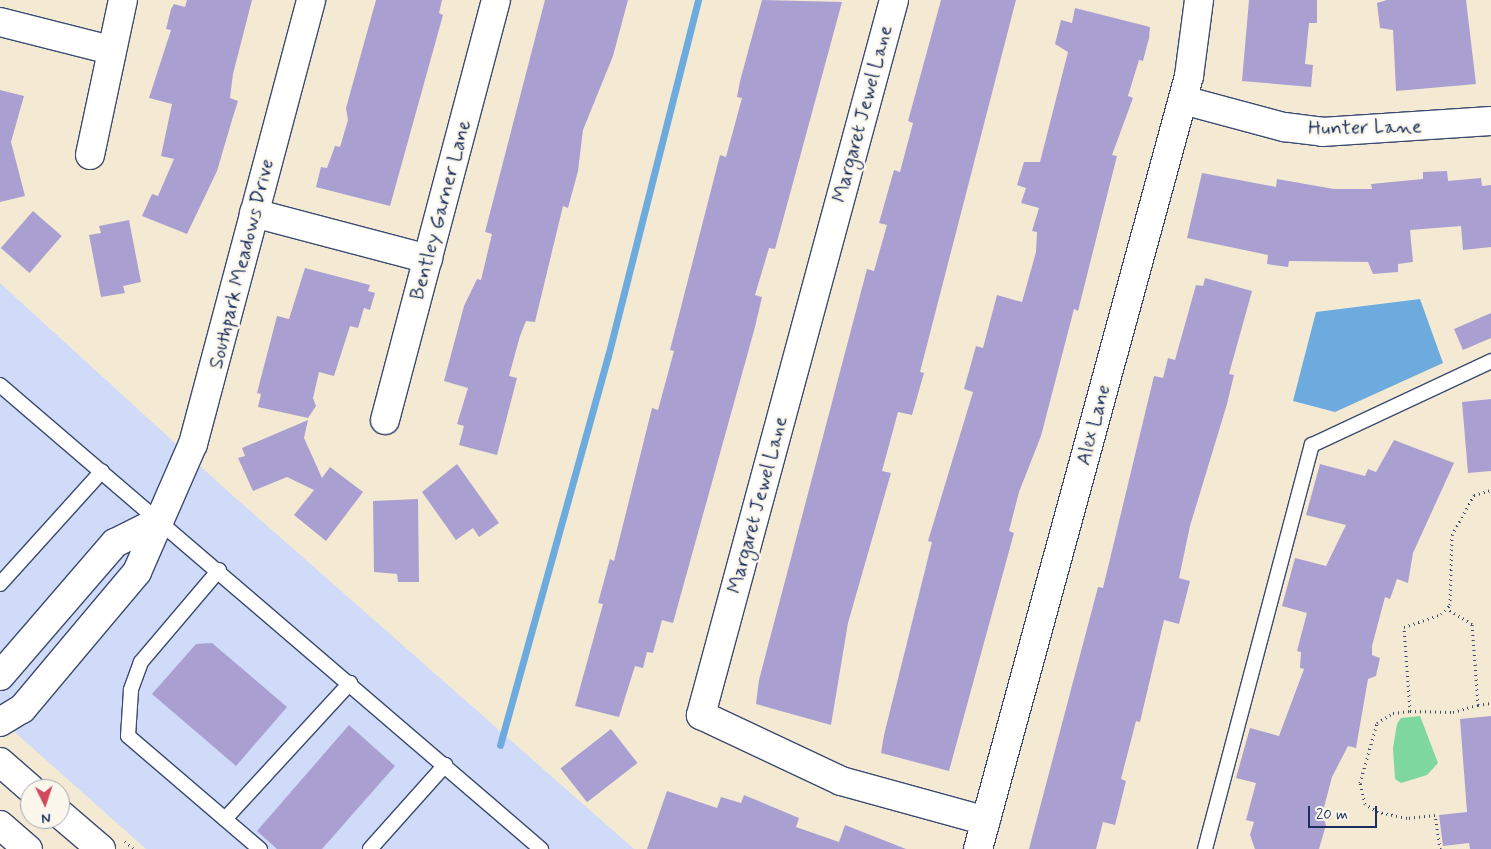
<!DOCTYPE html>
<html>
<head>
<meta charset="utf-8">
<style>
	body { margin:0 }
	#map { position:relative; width:1491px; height:849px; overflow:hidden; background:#f4ead3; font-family:Mynerve,sans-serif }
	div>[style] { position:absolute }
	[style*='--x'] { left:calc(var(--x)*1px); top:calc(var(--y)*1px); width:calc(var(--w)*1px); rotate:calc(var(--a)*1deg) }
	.built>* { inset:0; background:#d0daf9 }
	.green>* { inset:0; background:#7ed79d }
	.water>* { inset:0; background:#6dabdf }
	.stream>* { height:7px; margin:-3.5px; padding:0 3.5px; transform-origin:3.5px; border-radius:3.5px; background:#6dabdf }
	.building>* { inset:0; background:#a9a0d1; transform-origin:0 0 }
	.path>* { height:3px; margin-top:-1.5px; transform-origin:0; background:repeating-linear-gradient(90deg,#3c4b70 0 1px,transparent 0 5px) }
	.roads { filter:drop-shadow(1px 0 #3c4b70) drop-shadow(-1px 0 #3c4b70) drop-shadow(0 1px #3c4b70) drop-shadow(0 -1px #3c4b70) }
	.service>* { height:14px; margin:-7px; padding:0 7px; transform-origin:7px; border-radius:7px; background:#fff }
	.minor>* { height:28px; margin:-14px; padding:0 14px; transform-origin:14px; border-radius:14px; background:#fff }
	.primary>* { height:28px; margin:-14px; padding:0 14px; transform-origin:14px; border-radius:14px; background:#fff }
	span { translate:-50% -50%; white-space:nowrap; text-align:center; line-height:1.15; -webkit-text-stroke:5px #fbf7ec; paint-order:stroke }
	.street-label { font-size:20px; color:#1b2f5e }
	.north { position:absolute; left:20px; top:779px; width:50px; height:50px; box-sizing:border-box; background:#fbf7ec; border:1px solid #a1a7b3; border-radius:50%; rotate:176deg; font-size:14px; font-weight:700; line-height:20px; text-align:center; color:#1b2f5e }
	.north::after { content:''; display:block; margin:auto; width:18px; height:22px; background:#d1495b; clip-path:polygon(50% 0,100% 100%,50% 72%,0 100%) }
	.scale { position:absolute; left:1308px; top:806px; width:69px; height:22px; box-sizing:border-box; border:2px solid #1b2f5e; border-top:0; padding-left:6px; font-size:15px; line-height:18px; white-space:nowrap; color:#1b2f5e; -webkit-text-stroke:4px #fbf7ec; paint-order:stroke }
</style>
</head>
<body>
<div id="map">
	<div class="built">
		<div style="clip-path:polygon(0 283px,222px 486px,634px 849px,146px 849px,0 719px)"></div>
	</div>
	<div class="green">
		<div style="clip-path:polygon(1420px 716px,1438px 763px,1427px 775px,1401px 783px,1395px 779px,1393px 748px,1397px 724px,1401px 718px)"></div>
	</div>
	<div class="water">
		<div style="clip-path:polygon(1420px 299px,1443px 363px,1335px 412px,1293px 401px,1316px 312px)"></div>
	</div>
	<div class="stream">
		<div style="--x:500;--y:745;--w:404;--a:-74.5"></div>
		<div style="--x:608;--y:356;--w:367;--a:-75.8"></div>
	</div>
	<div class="building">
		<div style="clip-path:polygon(187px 0,252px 0,233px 74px,230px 98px,238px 101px,232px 120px,217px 171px,187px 234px,142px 216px,152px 194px,158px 196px,174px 159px,161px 156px,172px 104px,149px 98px,171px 30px,166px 29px,171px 9px,174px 4px,185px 7px)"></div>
		<div style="clip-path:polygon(376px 0,442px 0,439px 13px,443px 15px,390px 206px,316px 187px,321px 167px,327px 168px,335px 146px,340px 147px,348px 120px,346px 108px)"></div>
		<div style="clip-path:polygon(545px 0,628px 0,613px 56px,583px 130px,578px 171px,568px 208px,563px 206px,535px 322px,526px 321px,520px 336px,509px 376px,517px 378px,497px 455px,459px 445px,464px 426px,457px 424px,468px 388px,444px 381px,464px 306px,477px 279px,481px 280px,492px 234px,485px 232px)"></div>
		<div style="clip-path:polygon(762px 0,842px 2px,775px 249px,769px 248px,755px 295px,762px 297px,755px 327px,673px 623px,662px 620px,653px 653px,647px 652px,643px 668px,635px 666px,619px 717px,575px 706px,603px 604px,598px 603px,610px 559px,614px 561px,652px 408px,658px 410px,674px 351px,670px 350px,720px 155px,726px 157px,742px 98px,737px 97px,740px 81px)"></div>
		<div style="clip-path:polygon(941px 0,1016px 0,920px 372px,924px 373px,912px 415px,898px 412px,882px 471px,891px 473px,848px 623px,831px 725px,756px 704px,759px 680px,867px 269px,874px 271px,887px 225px,879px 223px,894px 170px,900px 172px,913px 123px,908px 121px)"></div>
		<div style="clip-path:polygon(1249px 0,1317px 0,1317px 23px,1309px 23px,1305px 64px,1313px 65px,1311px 87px,1242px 81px)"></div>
		<div style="clip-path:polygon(1387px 0,1466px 0,1476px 84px,1396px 91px,1393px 30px,1380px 28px,1377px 3px)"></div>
		<div style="clip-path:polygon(1075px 8px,1150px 27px,1149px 38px,1143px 61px,1139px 60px,1128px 96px,1133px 98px,1112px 155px,1117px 156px,1078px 311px,1074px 309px,1041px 436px,1019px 492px,1009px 531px,1014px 533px,949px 771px,881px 753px,884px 735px,932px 542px,928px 541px,973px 392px,964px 389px,976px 346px,983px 348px,997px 295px,1022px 302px,1036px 252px,1037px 232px,1032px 231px,1039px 208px,1021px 203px,1026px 188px,1017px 185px,1024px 162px,1040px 162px,1068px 52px,1055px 44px,1061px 20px,1072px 23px)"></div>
		<div style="clip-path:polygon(0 90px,24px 96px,11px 142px,25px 196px,0 202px)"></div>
		<div style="clip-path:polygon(1447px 171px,1448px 181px,1481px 178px,1482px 186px,1491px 185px,1491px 247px,1463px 250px,1461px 226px,1410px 230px,1413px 262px,1398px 264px,1398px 272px,1373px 274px,1368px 262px,1289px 261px,1288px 267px,1267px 264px,1268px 255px,1187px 238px,1202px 173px,1276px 187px,1277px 179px,1334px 189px,1372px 189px,1371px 184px,1423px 179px,1423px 172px)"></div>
		<div style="left:33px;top:211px;width:38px;height:49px;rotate:41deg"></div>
		<div style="clip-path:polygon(129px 220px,141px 282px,123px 286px,125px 293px,101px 297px,89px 235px,101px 233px,99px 226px)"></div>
		<div style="clip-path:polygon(305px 268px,370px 285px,368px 291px,375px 293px,370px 310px,364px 308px,358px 328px,350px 326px,334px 376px,319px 372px,313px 398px,316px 406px,308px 418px,258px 407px,261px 394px,257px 393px,277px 316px,289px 319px)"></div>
		<div style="clip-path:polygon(1205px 278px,1252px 291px,1229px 374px,1234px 375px,1227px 404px,1190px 526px,1179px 578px,1190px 581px,1179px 624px,1164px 620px,1140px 722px,1136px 721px,1121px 779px,1126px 781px,1115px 825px,1103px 822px,1096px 849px,1029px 849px,1098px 587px,1103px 588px,1154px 376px,1163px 378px,1168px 358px,1175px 360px,1196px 285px,1203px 286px)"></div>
		<div style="clip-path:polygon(1491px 313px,1491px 338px,1463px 350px,1454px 329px)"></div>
		<div style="clip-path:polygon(1491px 399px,1491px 471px,1468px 473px,1462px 402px)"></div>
		<div style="clip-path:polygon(308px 420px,304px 438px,322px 478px,330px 467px,363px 492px,326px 541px,294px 515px,314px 490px,287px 477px,253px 491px,238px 458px,245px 456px,242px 448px)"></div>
		<div style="clip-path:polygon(1394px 440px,1454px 463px,1413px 553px,1408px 583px,1397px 579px,1390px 599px,1385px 597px,1372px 646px,1372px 655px,1380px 658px,1376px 676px,1368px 679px,1356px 748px,1348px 746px,1332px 777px,1322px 815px,1326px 825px,1319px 849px,1255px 849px,1250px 835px,1254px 822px,1246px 820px,1256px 783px,1236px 778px,1250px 728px,1279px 736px,1304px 669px,1300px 668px,1301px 652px,1297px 651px,1307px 613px,1282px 606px,1295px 558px,1326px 566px,1346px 525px,1306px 515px,1320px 464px,1365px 476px,1368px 469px,1376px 472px)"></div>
		<div style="clip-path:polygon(457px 464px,499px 523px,479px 537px,473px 528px,456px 540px,422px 492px)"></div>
		<div style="clip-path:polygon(418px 499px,419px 582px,398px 582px,397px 574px,374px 572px,373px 501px)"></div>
		<div style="clip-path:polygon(212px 643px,287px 707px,236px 766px,152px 694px,196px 644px)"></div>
		<div style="clip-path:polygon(1491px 716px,1491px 849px,1470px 849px,1469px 843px,1443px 846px,1439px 815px,1467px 812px,1460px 719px)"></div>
		<div style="clip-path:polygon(349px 725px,395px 766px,322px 849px,277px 849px,257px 831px)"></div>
		<div style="left:611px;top:729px;width:43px;height:64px;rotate:52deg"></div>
		<div style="clip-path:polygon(667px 791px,717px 808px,721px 797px,741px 803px,744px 795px,799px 818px,796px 827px,839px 842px,845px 825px,906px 849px,647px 849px)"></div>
	</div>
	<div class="path">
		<div style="--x:1478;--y:705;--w:13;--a:-9"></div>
		<div style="--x:1410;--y:711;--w:43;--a:1.3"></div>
		<div style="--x:1453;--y:712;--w:26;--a:-16"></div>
		<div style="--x:1478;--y:705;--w:81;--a:-94.2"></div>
		<div style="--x:1472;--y:624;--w:28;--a:-148"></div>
		<div style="--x:125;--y:841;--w:12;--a:42"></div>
		<div style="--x:1440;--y:849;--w:34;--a:-98"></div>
		<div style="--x:1435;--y:815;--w:28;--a:174"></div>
		<div style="--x:1407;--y:818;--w:30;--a:-168"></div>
		<div style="--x:1378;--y:812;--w:15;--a:-148"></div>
		<div style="--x:1365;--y:804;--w:22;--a:-103"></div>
		<div style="--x:1360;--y:783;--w:62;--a:-74.2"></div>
		<div style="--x:1377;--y:723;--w:19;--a:-32"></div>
		<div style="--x:1393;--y:713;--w:17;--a:-7"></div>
		<div style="--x:1410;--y:711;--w:84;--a:-94.1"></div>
		<div style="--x:1404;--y:627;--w:39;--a:-19"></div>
		<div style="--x:1441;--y:614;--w:13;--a:-45"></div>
		<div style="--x:1450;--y:605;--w:70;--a:-88.4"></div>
		<div style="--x:1452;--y:535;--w:46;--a:-61.2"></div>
		<div style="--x:1474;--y:495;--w:18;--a:-16"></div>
	</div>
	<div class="roads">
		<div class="service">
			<div style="--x:0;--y:385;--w:713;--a:40.62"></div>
			<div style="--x:219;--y:570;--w:121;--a:130.3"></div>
			<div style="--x:141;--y:662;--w:30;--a:110"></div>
			<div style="--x:131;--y:690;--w:46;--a:93.7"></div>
			<div style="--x:128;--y:736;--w:174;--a:40.6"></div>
			<div style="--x:0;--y:584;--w:152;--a:-47.9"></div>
			<div style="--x:225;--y:819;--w:185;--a:-47.4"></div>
			<div style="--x:370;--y:849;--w:113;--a:-48.2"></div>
			<div style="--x:1205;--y:849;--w:418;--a:-75.2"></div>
			<div style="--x:1312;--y:445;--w:198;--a:-25.1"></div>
		</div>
		<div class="minor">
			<div style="--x:894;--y:0;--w:741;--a:105.11"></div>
			<div style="--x:701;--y:715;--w:155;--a:25.2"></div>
			<div style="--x:841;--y:781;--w:150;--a:15.4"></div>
			<div style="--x:0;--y:22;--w:114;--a:14.2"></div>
			<div style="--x:1183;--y:100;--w:105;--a:15"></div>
			<div style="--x:1284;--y:127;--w:38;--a:7"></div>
			<div style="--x:1322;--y:132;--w:169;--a:-3.7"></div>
			<div style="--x:90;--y:155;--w:158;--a:-78"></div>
			<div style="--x:254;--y:213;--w:180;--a:14.8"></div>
			<div style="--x:385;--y:420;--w:434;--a:-75.2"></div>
			<div style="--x:0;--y:676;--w:176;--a:-49.2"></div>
			<div style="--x:115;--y:543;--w:47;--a:-26.6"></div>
			<div style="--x:0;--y:722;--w:26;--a:-31"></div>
			<div style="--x:22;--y:709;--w:179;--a:-50"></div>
			<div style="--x:137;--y:572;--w:140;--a:-66.4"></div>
			<div style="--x:193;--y:444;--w:459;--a:-75.1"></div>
			<div style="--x:978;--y:849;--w:801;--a:-74.73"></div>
			<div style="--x:1189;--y:76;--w:77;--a:-82.5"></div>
		</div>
		<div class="primary">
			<div style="--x:0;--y:762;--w:41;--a:41.1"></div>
			<div style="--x:60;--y:814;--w:54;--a:40.5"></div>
			<div style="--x:0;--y:825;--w:37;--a:41"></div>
		</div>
	</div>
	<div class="street-label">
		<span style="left:863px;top:114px;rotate:-75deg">Margaret Jewel Lane</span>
		<span style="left:1365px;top:128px;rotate:-1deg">Hunter Lane</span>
		<span style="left:441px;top:210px;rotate:-75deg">Bentley Garner Lane</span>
		<span style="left:242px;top:264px;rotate:-76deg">Southpark Meadows Drive</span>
		<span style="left:1094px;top:425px;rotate:-75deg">Alex Lane</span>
		<span style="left:758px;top:505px;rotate:-75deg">Margaret Jewel Lane</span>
	</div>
	<div class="north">N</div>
	<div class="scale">20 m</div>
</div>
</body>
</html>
